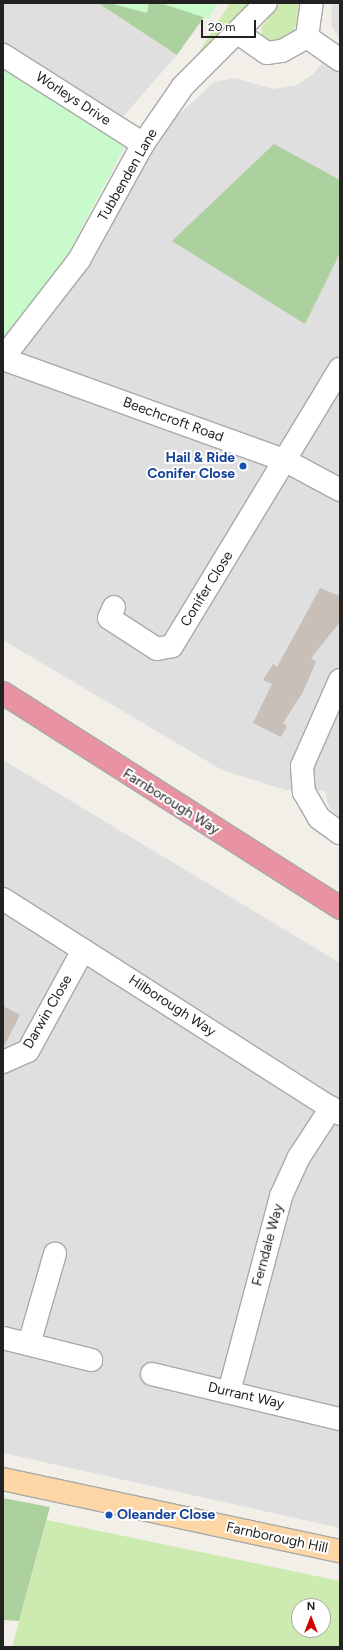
<!DOCTYPE html>
<html>
<head>
<meta charset="utf-8">
<style>
	body { margin:0 }
	#map { position:relative; width:343px; height:1650px; overflow:hidden; background:#f2efe9; font-family:Figtree,sans-serif }
	div>[style] { position:absolute }
	[style*='--x'] { left:calc(var(--x)*1px); top:calc(var(--y)*1px); width:calc(var(--w)*1px); rotate:calc(var(--a)*1deg) }
	.residential>* { inset:0; background:#e0dfdf }
	.grass>* { inset:0; background:#cdebb0 }
	.forest>* { inset:0; background:#add19e }
	.park>* { inset:0; background:#c8facc }
	.building>* { inset:0; background:#c7bfb8 }
	.roads { filter:drop-shadow(1px 0 #a9a9a9) drop-shadow(-1px 0 #a9a9a9) drop-shadow(0 1px #a9a9a9) drop-shadow(0 -1px #a9a9a9) }
	.minor>* { height:22px; margin:-11px; padding:0 11px; transform-origin:11px; border-radius:11px; background:#fff }
	.major>* { height:22px; margin:-11px; padding:0 11px; transform-origin:11px; border-radius:11px; background:#fcd6a4 }
	.highway>* { height:22px; margin:-11px; padding:0 11px; transform-origin:11px; border-radius:11px; background:#e892a2 }
	.dots>* { width:11px; height:11px; translate:-50% -50%; box-sizing:border-box; border:2px solid #fff; border-radius:50% }
	span { translate:-50% -50%; white-space:nowrap; text-align:center; line-height:1.15; -webkit-text-stroke:4px #fff; paint-order:stroke }
	.street-label { font-size:14px; color:#222 }
	.transit-label { font-size:14px; color:#164399; font-weight:700 }
	.right { translate:-100% -50%; text-align:right }
	.left { translate:0 -50%; text-align:left }
	.frame { position:absolute; inset:0; border:4px solid #222; pointer-events:none }
	.north { position:absolute; left:291px; top:1598px; width:40px; height:40px; box-sizing:border-box; background:#fff; border:1px solid #a7a7a7; border-radius:50%; rotate:0deg; font-size:11px; font-weight:700; line-height:16px; text-align:center; color:#222 }
	.north::after { content:''; display:block; margin:auto; width:14px; height:18px; background:#d40000; clip-path:polygon(50% 0,100% 100%,50% 72%,0 100%) }
	.scale { position:absolute; left:201px; top:20px; width:55px; height:18px; box-sizing:border-box; border:2px solid #222; border-top:0; padding-left:5px; font-size:12px; line-height:14px; white-space:nowrap; color:#222; -webkit-text-stroke:3px #fff; paint-order:stroke }
</style>
</head>
<body>
<div id="map">
	<div class="residential">
		<div style="clip-path:polygon(3px 3px,98px 3px,177px 55px,120px 120px,3px 46px)"></div>
		<div style="clip-path:polygon(332px 3px,340px 3px,340px 39px,331px 25px)"></div>
		<div style="clip-path:polygon(340px 42px,340px 822px,328px 805px,325px 791px,286px 790px,222px 770px,3px 640px,3px 371px,129px 192px,167px 126px,214px 82px,235px 78px,273px 89px,297px 85px,313px 74px)"></div>
		<div style="clip-path:polygon(3px 760px,340px 963px,340px 1528px,3px 1453px)"></div>
	</div>
	<div class="grass">
		<div style="clip-path:polygon(230px 3px,249px 3px,187px 71px)"></div>
		<div style="clip-path:polygon(280px 3px,297px 3px,303px 12px,290px 37px,275px 45px,262px 36px,261px 28px)"></div>
		<div style="clip-path:polygon(evenodd,47px 1520px,340px 1581px,340px 1647px,12px 1647px,47px 1520px,299px 1606px,323px 1606px,323px 1630px,299px 1630px,299px 1606px)"></div>
	</div>
	<div class="forest">
		<div style="clip-path:polygon(98px 3px,214px 3px,177px 55px)"></div>
		<div style="clip-path:polygon(274px 144px,340px 180px,340px 253px,305px 324px,172px 241px)"></div>
		<div style="clip-path:polygon(3px 1498px,50px 1507px,19px 1621px,3px 1620px)"></div>
	</div>
	<div class="park">
		<div style="clip-path:polygon(109px 3px,149px 3px,147px 13px)"></div>
		<div style="clip-path:polygon(160px 3px,218px 3px,209px 19px)"></div>
		<div style="clip-path:polygon(3px 63px,129px 145px,124px 148px,41px 305px,3px 342px)"></div>
	</div>
	<div class="building">
		<div style="clip-path:polygon(320px 588px,340px 596px,340px 622px,311px 658px,316px 662px,303px 692px,283px 723px,287px 726px,281px 737px,253px 723px,272px 684px,263px 680px,273px 664px,277px 667px)"></div>
		<div style="clip-path:polygon(3px 1006px,20px 1015px,3px 1048px)"></div>
	</div>
	<div class="roads">
		<div class="minor">
			<div style="--x:238;--y:33;--w:35;--a:35"></div>
			<div style="--x:267;--y:53;--w:15;--a:-8"></div>
			<div style="--x:282;--y:51;--w:29;--a:-29"></div>
			<div style="--x:307;--y:37;--w:34;--a:-82"></div>
			<div style="--x:307;--y:37;--w:40;--a:34.9"></div>
			<div style="--x:3;--y:55;--w:166;--a:32.4"></div>
			<div style="--x:3;--y:358;--w:124;--a:-52.2"></div>
			<div style="--x:79;--y:260;--w:132;--a:-61.1"></div>
			<div style="--x:143;--y:144;--w:70;--a:-55.4"></div>
			<div style="--x:183;--y:86;--w:117;--a:-45"></div>
			<div style="--x:3;--y:359;--w:301;--a:19.8"></div>
			<div style="--x:286;--y:461;--w:61;--a:28.2"></div>
			<div style="--x:114;--y:607;--w:12;--a:114"></div>
			<div style="--x:109;--y:618;--w:57;--a:32.9"></div>
			<div style="--x:157;--y:649;--w:15;--a:-11"></div>
			<div style="--x:172;--y:646;--w:324;--a:-58.8"></div>
			<div style="--x:340;--y:680;--w:94;--a:113.8"></div>
			<div style="--x:302;--y:766;--w:26;--a:86"></div>
			<div style="--x:304;--y:792;--w:30;--a:60"></div>
			<div style="--x:319;--y:818;--w:26;--a:36"></div>
			<div style="--x:3;--y:899;--w:400;--a:32.5"></div>
			<div style="--x:3;--y:1062;--w:27;--a:-24"></div>
			<div style="--x:28;--y:1051;--w:115;--a:-61.4"></div>
			<div style="--x:3;--y:1338;--w:91;--a:14"></div>
			<div style="--x:29;--y:1344;--w:94;--a:-73.9"></div>
			<div style="--x:152;--y:1374;--w:193;--a:13.5"></div>
			<div style="--x:229;--y:1392;--w:203;--a:-75.1"></div>
			<div style="--x:281;--y:1196;--w:43;--a:-65.2"></div>
			<div style="--x:299;--y:1157;--w:59;--a:-56.9"></div>
		</div>
		<div class="major">
			<div style="--x:3;--y:1479;--w:345;--a:12.1"></div>
		</div>
		<div class="highway">
			<div style="--x:3;--y:693;--w:400;--a:32.5"></div>
		</div>
	</div>
	<div class="dots">
		<div style="left:243px;top:466px;background:#1a4fb4"></div>
		<div style="left:109px;top:1515px;background:#1a4fb4"></div>
	</div>
	<div class="street-label">
		<span style="left:73px;top:99px;rotate:33deg">Worleys Drive</span>
		<span style="left:128px;top:175px;rotate:-60deg">Tubbenden Lane</span>
		<span style="left:173px;top:420px;rotate:20deg">Beechcroft Road</span>
		<span style="left:207px;top:589px;rotate:-58deg">Conifer Close</span>
		<span style="left:171px;top:802px;rotate:32deg">Farnborough Way</span>
		<span style="left:172px;top:1006px;rotate:33deg">Hilborough Way</span>
		<span style="left:48px;top:1012px;rotate:-60deg">Darwin Close</span>
		<span style="left:268px;top:1245px;rotate:-75deg">Ferndale Way</span>
		<span style="left:246px;top:1396px;rotate:13deg">Durrant Way</span>
		<span style="left:277px;top:1538px;rotate:12deg">Farnborough Hill</span>
	</div>
	<div class="transit-label">
		<span class="right" style="left:235px;top:466px">Hail &amp; Ride<br>Conifer Close</span>
		<span class="left" style="left:117px;top:1515px">Oleander Close</span>
	</div>
	<div class="frame"></div>
	<div class="north">N</div>
	<div class="scale">20 m</div>
</div>
</body>
</html>
